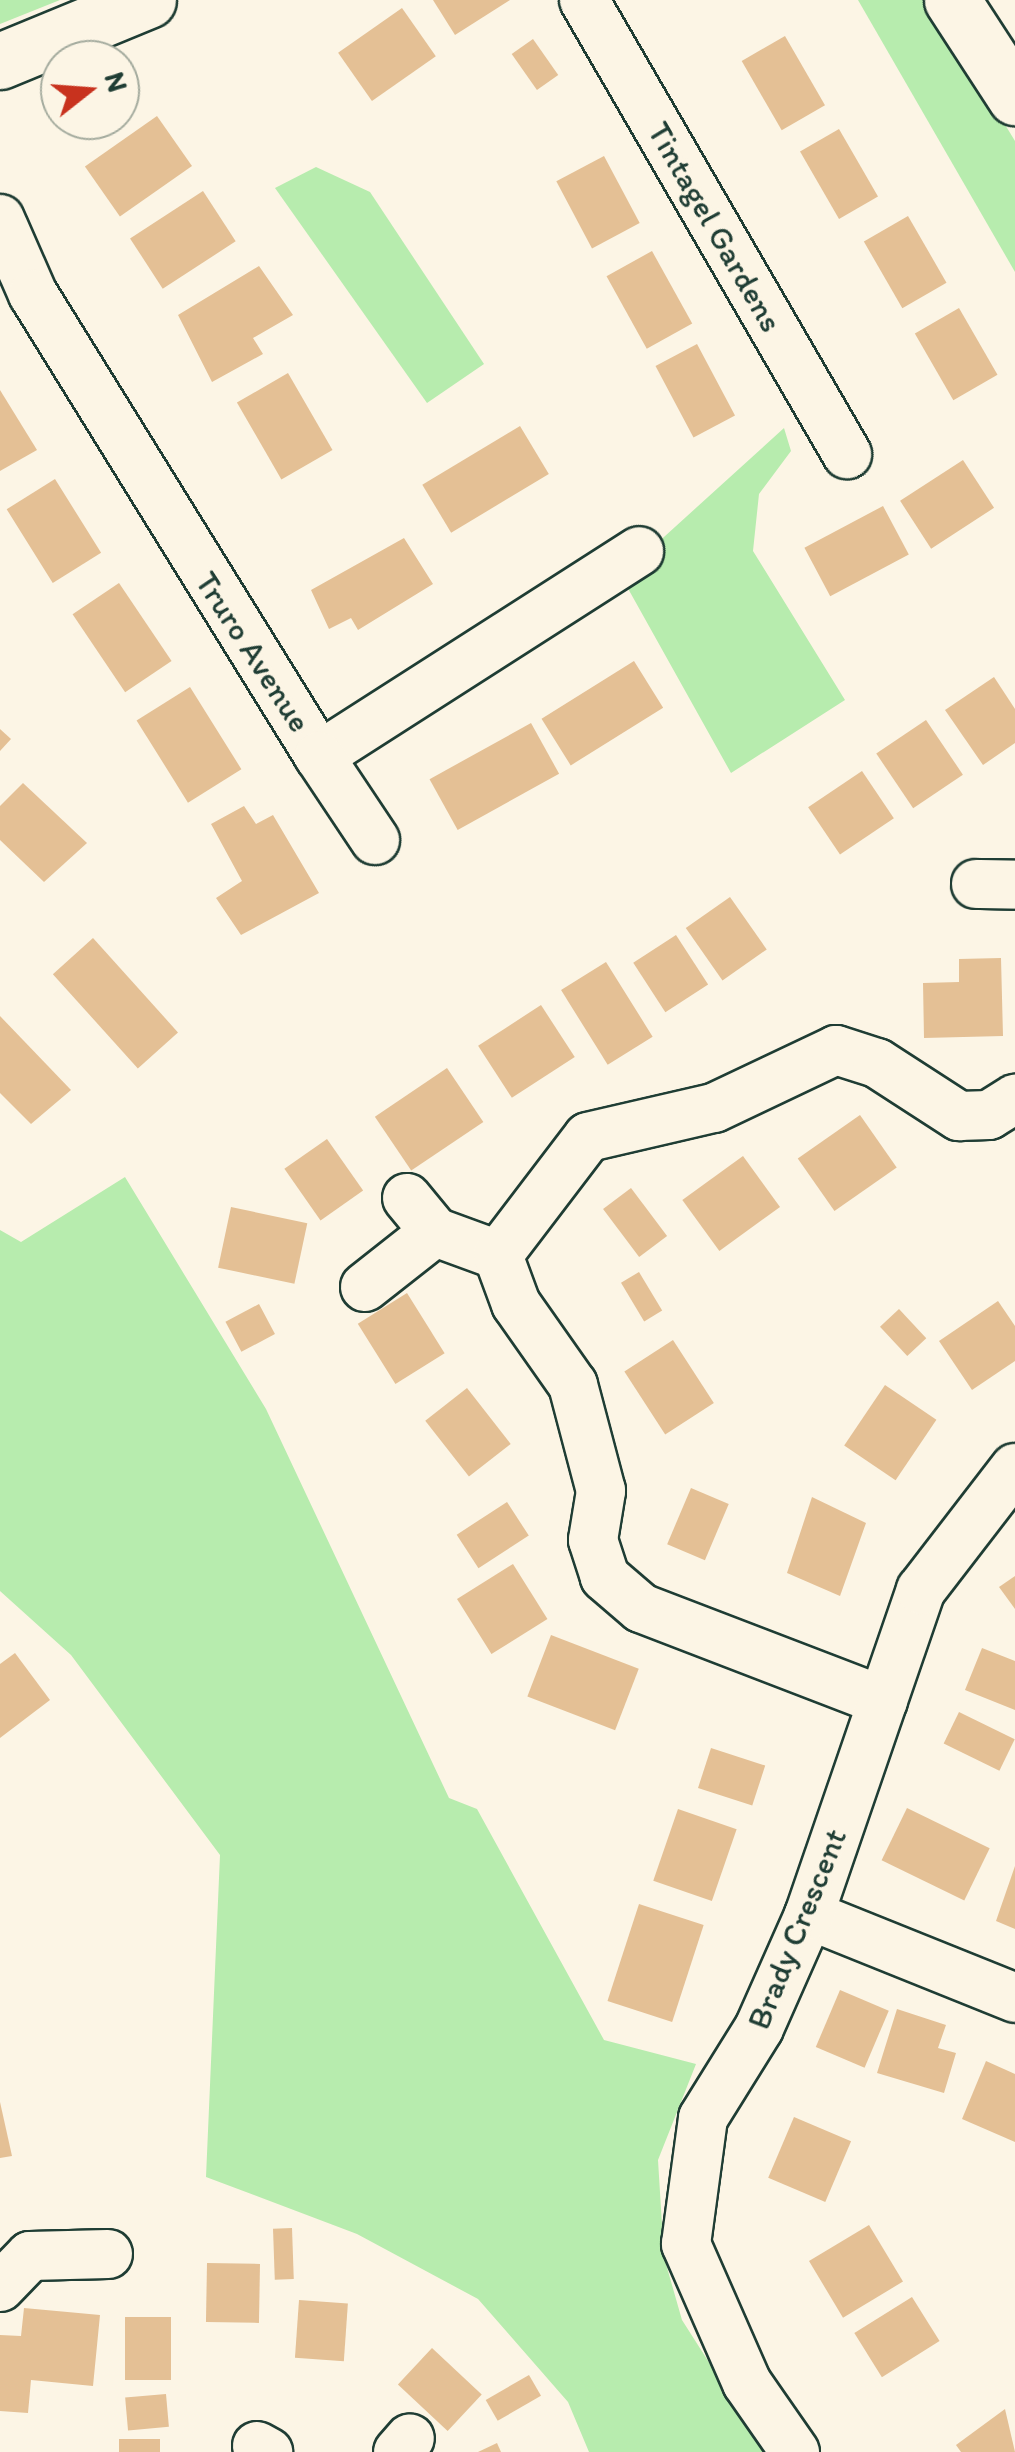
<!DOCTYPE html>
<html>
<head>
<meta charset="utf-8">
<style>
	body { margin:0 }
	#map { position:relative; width:1015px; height:2452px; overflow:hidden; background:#fcf5e5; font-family:Itim,sans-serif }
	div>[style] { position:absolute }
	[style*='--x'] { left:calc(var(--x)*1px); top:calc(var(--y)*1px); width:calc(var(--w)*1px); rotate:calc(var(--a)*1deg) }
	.green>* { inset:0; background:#b7ecae }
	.building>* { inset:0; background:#e4c095; transform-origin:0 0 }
	.roads { filter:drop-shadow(2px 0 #1f3d34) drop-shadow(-2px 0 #1f3d34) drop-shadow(0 2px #1f3d34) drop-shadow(0 -2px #1f3d34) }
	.street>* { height:48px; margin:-24px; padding:0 24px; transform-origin:24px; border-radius:24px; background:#fcf5e5 }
	.secondary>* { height:55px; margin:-27.5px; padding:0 27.5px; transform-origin:27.5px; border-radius:27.5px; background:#fcf5e5 }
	span { translate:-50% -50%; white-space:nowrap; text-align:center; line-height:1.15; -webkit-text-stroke:8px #fcf5e5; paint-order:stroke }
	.street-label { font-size:32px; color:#1f3d34 }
	.north { position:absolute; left:40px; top:40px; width:100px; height:100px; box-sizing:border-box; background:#fcf5e5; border:2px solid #a4ab9e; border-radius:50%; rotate:73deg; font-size:28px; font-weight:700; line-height:40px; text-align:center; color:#1f3d34 }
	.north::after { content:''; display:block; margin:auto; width:35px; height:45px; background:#c8321e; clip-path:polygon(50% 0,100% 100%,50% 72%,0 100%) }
</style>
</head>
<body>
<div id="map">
	<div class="green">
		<div style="clip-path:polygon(0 0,60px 0,0 24px)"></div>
		<div style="clip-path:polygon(858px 0,929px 0,1015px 141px,1015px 272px)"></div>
		<div style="clip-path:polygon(316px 167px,370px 192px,484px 364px,427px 403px,275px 188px)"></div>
		<div style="clip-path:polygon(784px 428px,791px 451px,759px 494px,753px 551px,845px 700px,731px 773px,621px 576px)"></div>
		<div style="clip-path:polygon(125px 1177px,266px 1409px,449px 1798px,477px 1809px,604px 2040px,696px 2064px,658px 2160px,664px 2257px,682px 2320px,766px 2452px,589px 2452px,568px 2402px,478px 2299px,357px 2234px,206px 2177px,220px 1855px,71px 1655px,0 1591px,0 1230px,21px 1242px)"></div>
	</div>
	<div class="building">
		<div style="clip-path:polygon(433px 0,510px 0,455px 35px)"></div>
		<div style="left:402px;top:8px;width:59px;height:78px;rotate:55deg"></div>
		<div style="left:785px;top:36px;width:80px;height:50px;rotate:60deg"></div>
		<div style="left:533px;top:39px;width:44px;height:26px;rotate:55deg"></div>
		<div style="left:157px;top:116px;width:61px;height:88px;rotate:55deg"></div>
		<div style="left:839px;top:129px;width:78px;height:45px;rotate:60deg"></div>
		<div style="left:604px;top:156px;width:76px;height:54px;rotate:62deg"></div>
		<div style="left:203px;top:191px;width:60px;height:87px;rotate:57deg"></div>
		<div style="left:908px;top:216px;width:77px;height:51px;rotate:60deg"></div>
		<div style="left:652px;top:251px;width:83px;height:52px;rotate:61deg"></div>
		<div style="clip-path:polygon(259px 266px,293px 315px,253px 338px,263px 354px,212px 382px,178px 315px)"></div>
		<div style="left:959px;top:308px;width:77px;height:51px;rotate:60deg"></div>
		<div style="left:697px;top:344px;width:81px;height:47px;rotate:62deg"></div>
		<div style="left:288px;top:373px;width:89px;height:59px;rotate:60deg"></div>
		<div style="clip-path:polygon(0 390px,37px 450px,0 471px)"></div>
		<div style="left:520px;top:426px;width:56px;height:114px;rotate:59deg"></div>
		<div style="left:963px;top:460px;width:57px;height:75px;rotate:57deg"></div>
		<div style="left:55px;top:479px;width:87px;height:57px;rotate:58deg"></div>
		<div style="left:883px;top:506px;width:55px;height:89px;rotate:62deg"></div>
		<div style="clip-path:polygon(404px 538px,433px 584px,358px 630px,351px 618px,329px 629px,311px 590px)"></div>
		<div style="left:119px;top:583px;width:94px;height:56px;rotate:56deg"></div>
		<div style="left:634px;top:661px;width:55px;height:109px;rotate:58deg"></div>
		<div style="clip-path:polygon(994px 677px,1015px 709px,1015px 743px,983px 765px,945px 710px)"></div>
		<div style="left:190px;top:687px;width:97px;height:63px;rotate:58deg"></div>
		<div style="left:926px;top:720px;width:66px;height:60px;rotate:56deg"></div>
		<div style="left:531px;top:723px;width:58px;height:116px;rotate:61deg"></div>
		<div style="clip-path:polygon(0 729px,11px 739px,0 751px)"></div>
		<div style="left:862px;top:771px;width:57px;height:65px;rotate:56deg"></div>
		<div style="clip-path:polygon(23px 783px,87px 843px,44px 882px,0 840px,0 806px)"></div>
		<div style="clip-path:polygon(244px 806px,256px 824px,273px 815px,319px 893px,241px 935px,216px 898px,242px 881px,211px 824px)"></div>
		<div style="left:730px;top:897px;width:64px;height:54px;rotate:55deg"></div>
		<div style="left:676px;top:935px;width:59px;height:51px;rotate:57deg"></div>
		<div style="left:93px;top:938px;width:127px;height:54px;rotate:48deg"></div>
		<div style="clip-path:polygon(1001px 958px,1003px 1036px,924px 1038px,923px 983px,959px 982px,959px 959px)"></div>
		<div style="left:606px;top:962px;width:88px;height:53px;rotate:58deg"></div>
		<div style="left:541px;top:1005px;width:62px;height:75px;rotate:57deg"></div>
		<div style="clip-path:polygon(0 1016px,71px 1090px,31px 1124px,0 1093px)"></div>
		<div style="left:447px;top:1068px;width:65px;height:87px;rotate:56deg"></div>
		<div style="left:860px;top:1115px;width:64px;height:76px;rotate:55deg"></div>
		<div style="left:327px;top:1139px;width:63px;height:52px;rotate:55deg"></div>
		<div style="left:743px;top:1156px;width:63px;height:75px;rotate:54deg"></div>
		<div style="left:631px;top:1188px;width:60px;height:35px;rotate:53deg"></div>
		<div style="left:231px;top:1207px;width:78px;height:62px;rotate:12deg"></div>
		<div style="left:639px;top:1272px;width:45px;height:21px;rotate:59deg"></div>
		<div style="left:407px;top:1293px;width:71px;height:58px;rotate:58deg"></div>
		<div style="clip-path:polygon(998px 1301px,1015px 1326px,1015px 1361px,972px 1390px,939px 1341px)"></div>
		<div style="left:259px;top:1304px;width:34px;height:38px;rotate:62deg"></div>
		<div style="left:899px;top:1309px;width:40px;height:26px;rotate:47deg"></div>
		<div style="left:673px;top:1340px;width:75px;height:58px;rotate:57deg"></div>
		<div style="left:885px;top:1385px;width:62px;height:73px;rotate:34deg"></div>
		<div style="left:467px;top:1388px;width:71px;height:53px;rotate:52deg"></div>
		<div style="left:691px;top:1488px;width:41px;height:61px;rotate:23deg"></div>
		<div style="clip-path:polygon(812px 1497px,866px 1523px,840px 1596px,787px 1573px)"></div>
		<div style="left:507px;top:1502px;width:40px;height:60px;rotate:57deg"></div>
		<div style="left:513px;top:1564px;width:65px;height:66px;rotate:58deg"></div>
		<div style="clip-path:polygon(1015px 1576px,1015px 1609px,999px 1587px)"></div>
		<div style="left:551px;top:1635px;width:94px;height:66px;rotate:21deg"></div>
		<div style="clip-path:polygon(982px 1648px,1015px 1661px,1015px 1710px,965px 1690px)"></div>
		<div style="clip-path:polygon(15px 1653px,50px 1700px,0 1738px,0 1664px)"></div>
		<div style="left:959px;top:1712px;width:62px;height:35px;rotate:26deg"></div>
		<div style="left:711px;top:1748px;width:57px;height:42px;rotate:18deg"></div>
		<div style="left:907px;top:1808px;width:92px;height:58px;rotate:26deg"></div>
		<div style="left:678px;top:1809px;width:62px;height:76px;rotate:19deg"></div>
		<div style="clip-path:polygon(1015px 1866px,1015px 1929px,996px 1921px)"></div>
		<div style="left:639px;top:1904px;width:68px;height:102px;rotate:18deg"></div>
		<div style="left:840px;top:1990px;width:53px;height:62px;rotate:23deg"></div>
		<div style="clip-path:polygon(897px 2009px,946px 2025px,938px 2048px,956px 2053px,944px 2093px,877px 2073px)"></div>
		<div style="clip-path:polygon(986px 2061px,1015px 2074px,1015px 2142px,962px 2119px)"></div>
		<div style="clip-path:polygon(0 2102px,12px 2156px,0 2158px)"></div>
		<div style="left:794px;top:2117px;width:62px;height:66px;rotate:23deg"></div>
		<div style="left:869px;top:2225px;width:66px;height:70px;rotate:59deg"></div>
		<div style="left:292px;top:2228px;width:51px;height:19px;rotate:88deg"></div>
		<div style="left:207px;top:2263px;width:53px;height:59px;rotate:1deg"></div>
		<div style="left:912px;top:2297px;width:52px;height:68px;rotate:58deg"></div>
		<div style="left:299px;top:2300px;width:49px;height:58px;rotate:4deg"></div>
		<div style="clip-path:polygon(24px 2308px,100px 2315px,93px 2386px,31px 2380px,28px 2413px,0 2411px,0 2335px,21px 2336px)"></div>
		<div style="left:171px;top:2317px;width:63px;height:46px;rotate:90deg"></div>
		<div style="left:432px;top:2348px;width:68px;height:50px;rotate:43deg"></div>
		<div style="left:529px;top:2375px;width:24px;height:50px;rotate:60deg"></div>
		<div style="left:166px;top:2394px;width:33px;height:41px;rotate:85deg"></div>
		<div style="clip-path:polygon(1005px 2409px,1015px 2452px,961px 2452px,956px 2445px)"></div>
		<div style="left:119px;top:2439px;width:41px;height:13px"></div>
		<div style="clip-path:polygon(497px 2443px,501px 2452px,478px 2452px)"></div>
	</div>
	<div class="roads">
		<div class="street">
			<div style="--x:584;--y:0;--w:525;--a:59.92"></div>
			<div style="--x:0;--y:219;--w:82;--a:66.3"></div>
			<div style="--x:33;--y:294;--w:543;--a:58.24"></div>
			<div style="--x:319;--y:756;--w:380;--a:-32.6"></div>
			<div style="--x:319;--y:756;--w:101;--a:56.3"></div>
			<div style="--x:976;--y:884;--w:39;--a:1"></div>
			<div style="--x:407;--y:1198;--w:44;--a:50.5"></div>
			<div style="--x:365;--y:1287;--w:89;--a:-38.2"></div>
			<div style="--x:435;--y:1232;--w:67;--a:20.1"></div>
			<div style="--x:883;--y:1701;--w:259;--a:-159"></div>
			<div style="--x:641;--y:1608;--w:48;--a:-139.3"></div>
			<div style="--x:605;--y:1577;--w:39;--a:-108"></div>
			<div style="--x:593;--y:1540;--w:50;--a:-80.7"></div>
			<div style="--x:601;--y:1491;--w:110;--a:-104.8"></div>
			<div style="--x:573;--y:1385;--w:99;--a:-125.1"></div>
			<div style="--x:516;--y:1304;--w:52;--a:-110.2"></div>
			<div style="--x:498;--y:1255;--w:148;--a:-52.7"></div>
			<div style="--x:588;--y:1137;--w:129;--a:-13"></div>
			<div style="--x:714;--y:1108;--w:135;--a:-25.4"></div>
			<div style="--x:836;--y:1050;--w:43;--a:17.6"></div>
			<div style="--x:877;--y:1063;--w:98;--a:32.9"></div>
			<div style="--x:959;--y:1116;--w:30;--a:-2"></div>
			<div style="--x:989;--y:1115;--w:31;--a:-32"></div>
			<div style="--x:809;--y:1915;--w:222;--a:21.9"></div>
			<div style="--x:0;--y:2287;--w:43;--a:-45.9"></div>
			<div style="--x:30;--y:2256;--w:78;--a:-1.5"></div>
			<div style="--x:257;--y:2446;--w:13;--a:29"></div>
			<div style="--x:398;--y:2452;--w:18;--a:-49"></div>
			<div style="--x:795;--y:2452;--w:84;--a:-124.8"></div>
			<div style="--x:747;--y:2383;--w:152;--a:-113.7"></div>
			<div style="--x:686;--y:2244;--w:127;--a:-82.3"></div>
			<div style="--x:703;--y:2118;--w:106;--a:-58.1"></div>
			<div style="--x:759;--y:2028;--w:124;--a:-66.1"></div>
			<div style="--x:809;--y:1915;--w:344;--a:-71"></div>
			<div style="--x:921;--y:1590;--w:154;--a:-52.4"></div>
		</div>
		<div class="secondary">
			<div style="--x:952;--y:0;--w:116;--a:57"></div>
			<div style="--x:0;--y:61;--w:160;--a:-22.4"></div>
		</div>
	</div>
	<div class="street-label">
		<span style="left:715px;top:227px;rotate:60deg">Tintagel Gardens</span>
		<span style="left:253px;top:652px;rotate:57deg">Truro Avenue</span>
		<span style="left:797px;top:1929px;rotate:-68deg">Brady Crescent</span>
	</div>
	<div class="north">N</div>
</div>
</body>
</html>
